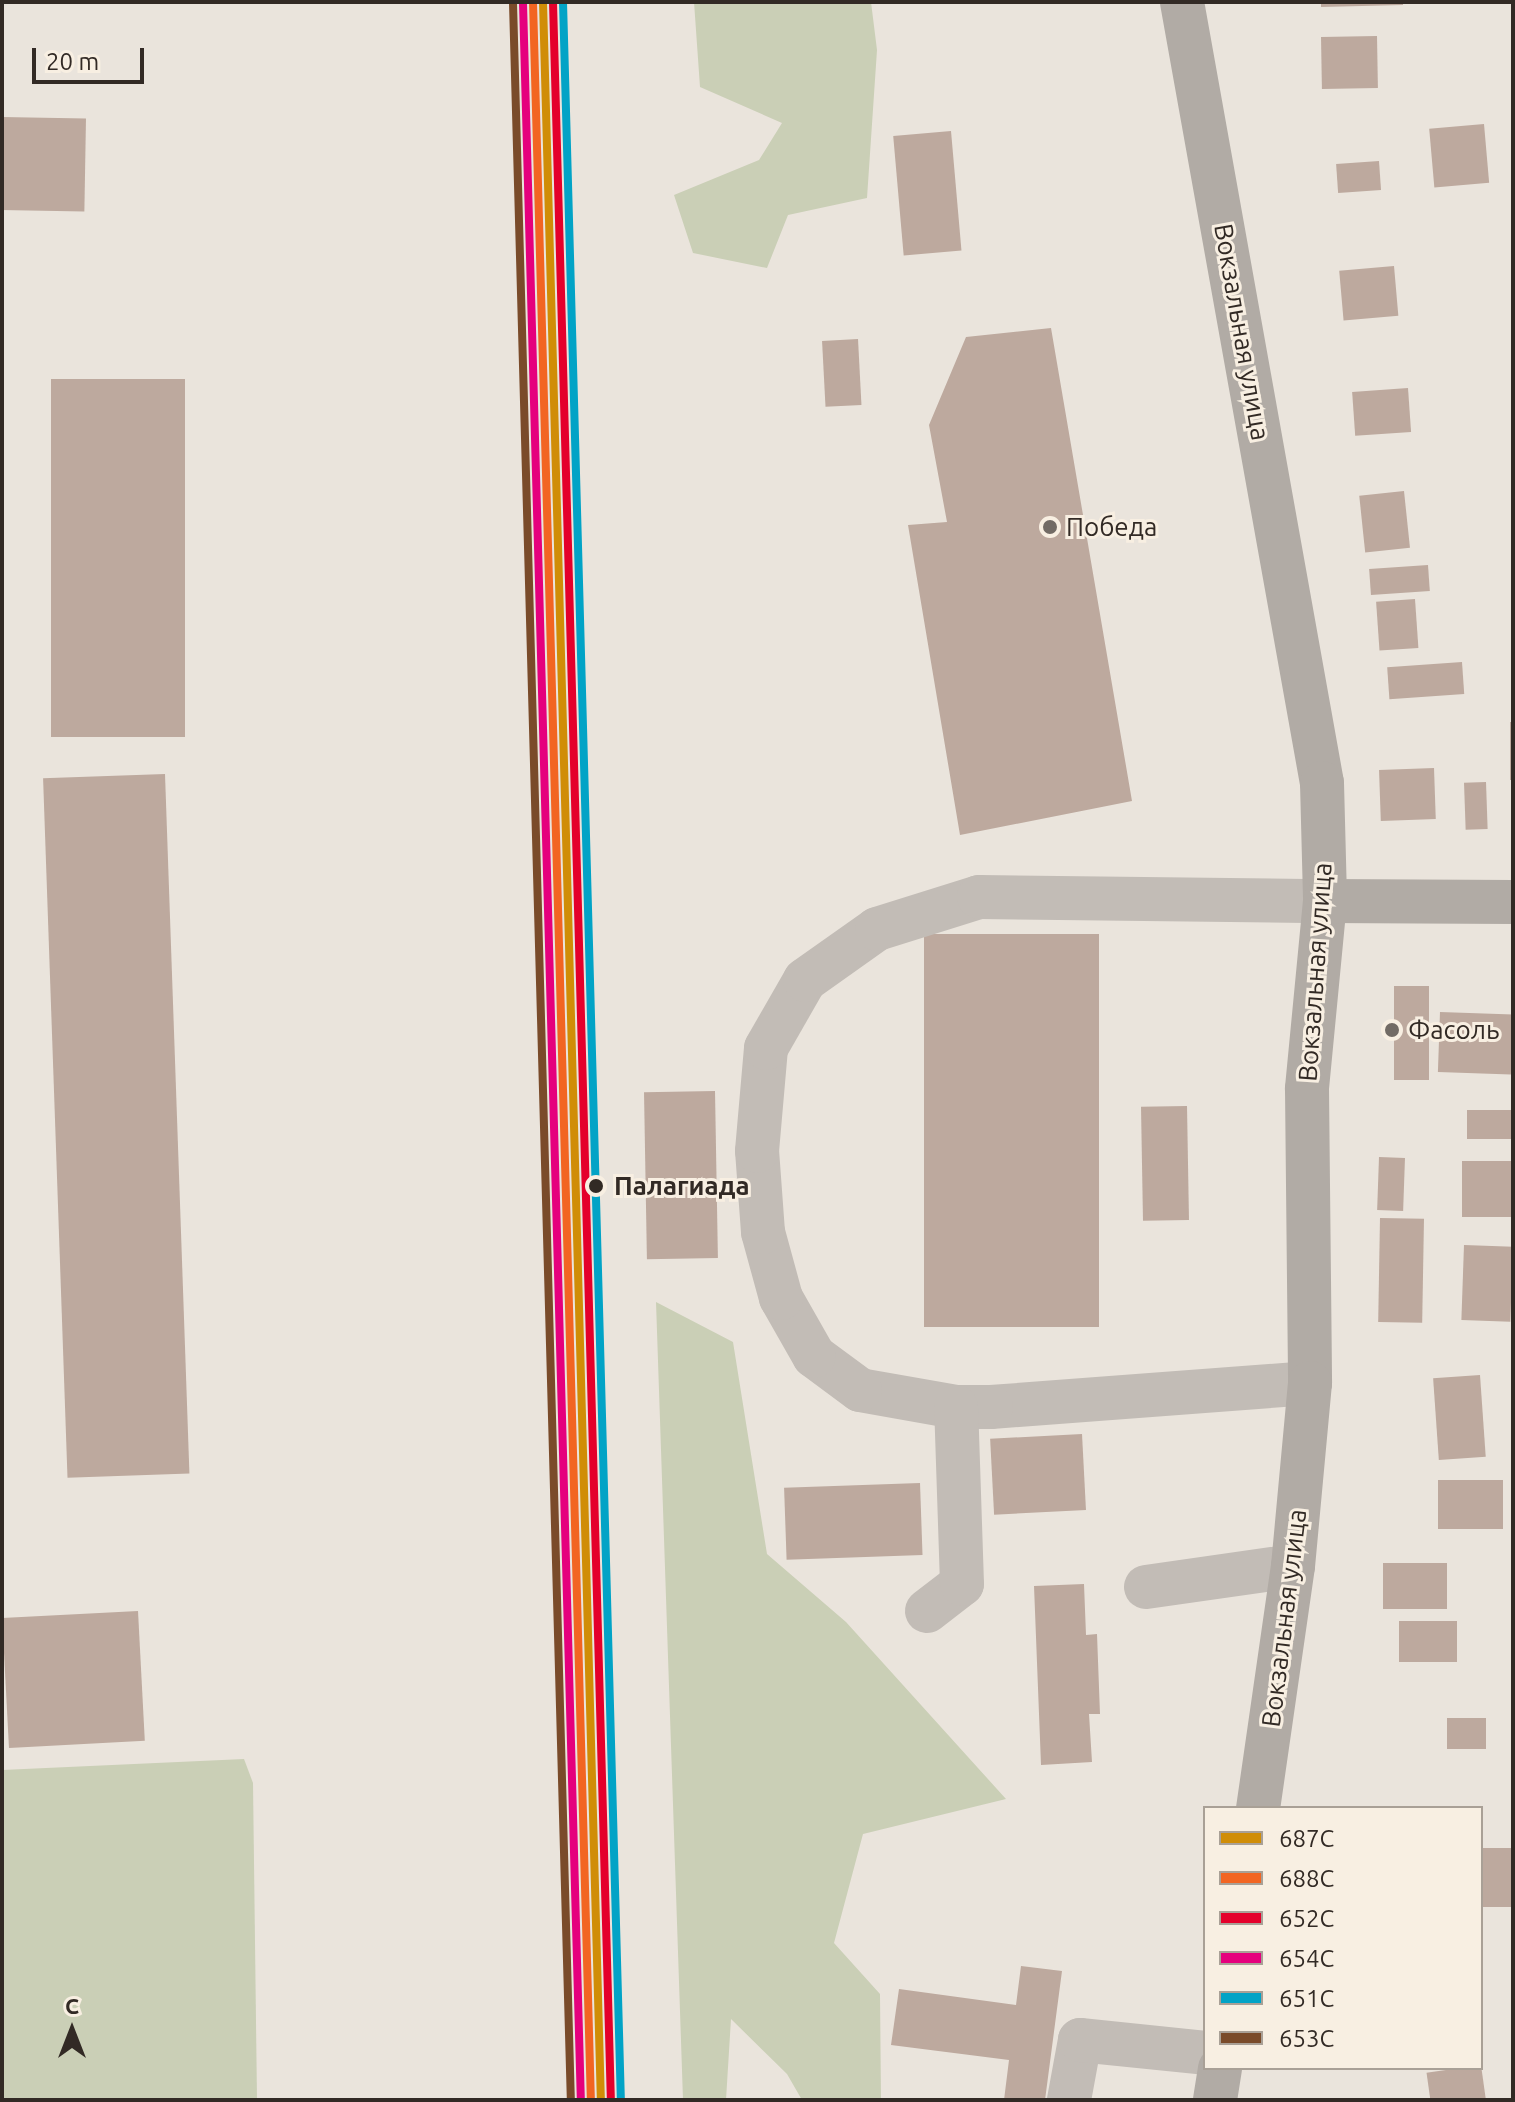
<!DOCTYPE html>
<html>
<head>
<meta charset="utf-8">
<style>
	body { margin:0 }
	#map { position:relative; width:1515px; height:2102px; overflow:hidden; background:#eae4dc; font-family:Ubuntu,sans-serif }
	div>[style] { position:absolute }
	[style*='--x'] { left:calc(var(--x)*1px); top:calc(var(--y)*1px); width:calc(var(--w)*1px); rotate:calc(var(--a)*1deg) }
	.green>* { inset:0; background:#cacfb6 }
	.building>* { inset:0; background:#bda99e; transform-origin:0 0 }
	.minor>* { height:44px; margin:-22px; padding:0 22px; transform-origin:22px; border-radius:22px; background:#c2bcb6 }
	.major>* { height:44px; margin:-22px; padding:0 22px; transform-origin:22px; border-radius:22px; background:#b1aba5 }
	.rail-1>* { height:8px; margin:-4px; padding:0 4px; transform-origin:4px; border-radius:4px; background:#d08d07 }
	.rail-2>* { height:8px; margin:-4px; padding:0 4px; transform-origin:4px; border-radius:4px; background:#f26522 }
	.rail-3>* { height:8px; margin:-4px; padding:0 4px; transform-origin:4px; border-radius:4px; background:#e4002b }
	.rail-4>* { height:8px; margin:-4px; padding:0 4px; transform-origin:4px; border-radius:4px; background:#e5007d }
	.rail-5>* { height:8px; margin:-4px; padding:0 4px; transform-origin:4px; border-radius:4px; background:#02a3c6 }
	.rail-6>* { height:8px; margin:-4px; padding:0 4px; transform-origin:4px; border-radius:4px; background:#7a4b2a }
	.dots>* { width:22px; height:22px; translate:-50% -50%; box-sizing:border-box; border:4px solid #f8efe2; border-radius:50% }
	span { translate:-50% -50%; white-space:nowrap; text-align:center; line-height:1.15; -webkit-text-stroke:6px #f8efe2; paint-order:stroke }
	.street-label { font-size:26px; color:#322a25 }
	.poi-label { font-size:26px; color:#322a25 }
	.left { translate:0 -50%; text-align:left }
	.stop-label { font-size:26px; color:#322a25; font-weight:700 }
	.frame { position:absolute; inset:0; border:4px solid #322a25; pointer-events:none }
	.legend { position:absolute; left:1203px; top:1806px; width:280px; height:264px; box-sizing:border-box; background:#f8efe2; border:2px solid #a9a096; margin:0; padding:10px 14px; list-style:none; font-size:24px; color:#322a25 }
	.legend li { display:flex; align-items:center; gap:16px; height:40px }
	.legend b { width:40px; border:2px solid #a9a096 }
	.north { position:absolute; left:32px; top:1990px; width:80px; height:80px; -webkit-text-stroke:6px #f8efe2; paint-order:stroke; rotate:0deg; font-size:22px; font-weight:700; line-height:32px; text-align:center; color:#322a25 }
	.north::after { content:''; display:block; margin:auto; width:28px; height:36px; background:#322a25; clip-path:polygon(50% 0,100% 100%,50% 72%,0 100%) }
	.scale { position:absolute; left:32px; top:48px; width:112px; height:36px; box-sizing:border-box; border:4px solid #322a25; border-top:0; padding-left:10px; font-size:24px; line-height:28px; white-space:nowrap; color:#322a25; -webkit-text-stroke:6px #f8efe2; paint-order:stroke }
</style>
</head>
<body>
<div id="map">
	<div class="green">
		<div style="clip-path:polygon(694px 2px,871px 2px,877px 50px,867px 198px,788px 215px,767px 268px,693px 253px,674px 195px,759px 160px,782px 123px,700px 87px)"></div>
		<div style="clip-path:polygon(656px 1302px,733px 1342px,767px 1554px,846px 1622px,1006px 1799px,863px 1834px,834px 1943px,880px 1994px,881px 2100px,802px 2100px,787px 2074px,731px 2019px,726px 2100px,683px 2100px)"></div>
		<div style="clip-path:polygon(244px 1759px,253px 1783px,257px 2100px,2px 2100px,2px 1770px)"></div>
	</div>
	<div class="building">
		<div style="clip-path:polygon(1321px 2px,1403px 2px,1403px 5px,1321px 7px)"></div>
		<div style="left:1377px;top:36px;width:52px;height:56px;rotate:89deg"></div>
		<div style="left:2px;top:117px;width:84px;height:93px;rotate:1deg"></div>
		<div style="left:1484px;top:124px;width:59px;height:55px;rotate:85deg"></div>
		<div style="left:951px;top:131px;width:120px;height:58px;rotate:85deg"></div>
		<div style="left:1379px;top:161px;width:29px;height:43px;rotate:86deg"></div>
		<div style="left:1394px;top:266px;width:50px;height:55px;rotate:85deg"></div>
		<div style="clip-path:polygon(1051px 328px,1132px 801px,960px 835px,908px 525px,947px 522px,929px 425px,966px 337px)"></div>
		<div style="left:858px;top:339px;width:66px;height:36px;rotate:87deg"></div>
		<div style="left:185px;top:379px;width:358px;height:134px;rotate:90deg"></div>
		<div style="left:1408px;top:388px;width:44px;height:56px;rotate:86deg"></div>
		<div style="left:1404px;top:491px;width:57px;height:45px;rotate:84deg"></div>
		<div style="left:1428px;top:565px;width:26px;height:59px;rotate:86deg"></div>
		<div style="left:1415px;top:599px;width:49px;height:39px;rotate:86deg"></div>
		<div style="left:1462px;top:662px;width:32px;height:75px;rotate:86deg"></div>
		<div style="left:1510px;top:722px;width:3px;height:58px"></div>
		<div style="left:1434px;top:768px;width:51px;height:55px;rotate:88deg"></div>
		<div style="left:165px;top:774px;width:700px;height:122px;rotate:88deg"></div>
		<div style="left:1486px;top:782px;width:47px;height:22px;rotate:88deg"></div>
		<div style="left:1099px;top:934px;width:393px;height:175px;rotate:90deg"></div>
		<div style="left:1394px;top:986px;width:35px;height:94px"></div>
		<div style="left:1440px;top:1012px;width:73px;height:60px;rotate:2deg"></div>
		<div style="left:715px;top:1091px;width:167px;height:71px;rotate:89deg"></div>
		<div style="left:1187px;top:1106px;width:114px;height:46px;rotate:89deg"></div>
		<div style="left:1467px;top:1110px;width:46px;height:29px"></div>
		<div style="left:1379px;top:1157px;width:26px;height:53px;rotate:2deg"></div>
		<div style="left:1462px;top:1161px;width:51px;height:56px"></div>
		<div style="left:1380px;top:1218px;width:44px;height:104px;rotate:1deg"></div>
		<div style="left:1464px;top:1245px;width:49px;height:75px;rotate:2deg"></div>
		<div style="left:1480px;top:1375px;width:82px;height:47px;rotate:86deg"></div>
		<div style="left:1082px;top:1434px;width:76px;height:92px;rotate:87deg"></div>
		<div style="left:1503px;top:1480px;width:49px;height:65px;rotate:90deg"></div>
		<div style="left:920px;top:1483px;width:72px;height:136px;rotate:88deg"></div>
		<div style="left:1383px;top:1563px;width:64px;height:46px"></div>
		<div style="clip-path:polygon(1084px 1584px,1086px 1635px,1097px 1634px,1100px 1714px,1089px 1714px,1092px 1762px,1041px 1765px,1034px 1586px)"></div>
		<div style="left:138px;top:1611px;width:130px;height:136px;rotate:87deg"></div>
		<div style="left:1399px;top:1621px;width:58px;height:41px"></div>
		<div style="left:1447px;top:1718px;width:39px;height:31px"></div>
		<div style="left:1481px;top:1848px;width:32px;height:59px"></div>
		<div style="clip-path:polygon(1021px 1966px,1062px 1971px,1045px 2100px,1004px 2100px,1009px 2060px,891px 2045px,899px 1989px,1016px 2005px)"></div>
		<div style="left:1481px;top:2065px;width:34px;height:55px;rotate:82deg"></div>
	</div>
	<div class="minor">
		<div style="--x:1310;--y:1383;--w:320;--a:175.7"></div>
		<div style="--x:991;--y:1407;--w:35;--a:180"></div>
		<div style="--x:956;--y:1407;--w:97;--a:-170"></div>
		<div style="--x:860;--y:1390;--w:57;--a:-143.5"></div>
		<div style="--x:814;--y:1356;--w:67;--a:-119.6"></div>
		<div style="--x:781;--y:1298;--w:68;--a:-105.3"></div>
		<div style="--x:763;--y:1232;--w:81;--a:-94.2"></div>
		<div style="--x:757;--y:1151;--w:103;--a:-85"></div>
		<div style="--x:766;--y:1048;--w:78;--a:-60.2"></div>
		<div style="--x:805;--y:980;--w:88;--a:-35.3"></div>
		<div style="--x:877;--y:929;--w:107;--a:-17.4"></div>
		<div style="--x:979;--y:897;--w:346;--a:0.7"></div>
		<div style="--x:1146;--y:1587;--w:148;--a:-8.1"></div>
		<div style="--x:927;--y:1611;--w:44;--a:-37.6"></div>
		<div style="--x:962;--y:1584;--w:177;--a:-91.9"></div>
		<div style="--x:1069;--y:2100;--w:61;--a:-79.6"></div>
		<div style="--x:1080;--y:2040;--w:126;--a:5.9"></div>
	</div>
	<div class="major">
		<div style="--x:1182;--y:2;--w:793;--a:79.84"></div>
		<div style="--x:1322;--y:783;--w:118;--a:88.5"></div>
		<div style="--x:1325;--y:901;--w:189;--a:95.5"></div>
		<div style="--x:1307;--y:1089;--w:294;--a:89.4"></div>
		<div style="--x:1310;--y:1383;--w:184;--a:95.3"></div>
		<div style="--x:1293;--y:1566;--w:245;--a:98.2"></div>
		<div style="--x:1325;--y:901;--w:188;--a:0.3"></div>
		<div style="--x:1215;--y:2100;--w:32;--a:-81"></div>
	</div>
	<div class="rail-1">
		<div style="--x:543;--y:2;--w:2099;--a:88.42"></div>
	</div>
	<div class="rail-2">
		<div style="--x:533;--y:2;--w:2099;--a:88.42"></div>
	</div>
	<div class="rail-3">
		<div style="--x:553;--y:2;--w:2099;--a:88.42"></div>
	</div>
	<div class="rail-4">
		<div style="--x:523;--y:3;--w:2098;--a:88.42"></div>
	</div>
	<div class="rail-5">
		<div style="--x:563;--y:2;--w:2098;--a:88.42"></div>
	</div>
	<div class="rail-6">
		<div style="--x:513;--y:3;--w:2098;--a:88.42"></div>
	</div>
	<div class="dots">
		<div style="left:1050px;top:527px;background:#726b65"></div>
		<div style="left:1392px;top:1030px;background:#726b65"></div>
		<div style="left:596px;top:1186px;background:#322a25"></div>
	</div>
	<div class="street-label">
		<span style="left:1242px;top:332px;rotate:80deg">Вокзальная улица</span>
		<span style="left:1315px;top:972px;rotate:-86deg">Вокзальная улица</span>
		<span style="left:1284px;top:1618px;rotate:-83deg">Вокзальная улица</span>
	</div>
	<div class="poi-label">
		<span class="left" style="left:1066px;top:527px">Победа</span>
		<span class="left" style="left:1408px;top:1030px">Фасоль</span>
	</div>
	<div class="stop-label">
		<span class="left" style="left:614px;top:1186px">Палагиада</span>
	</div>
	<div class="frame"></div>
	<ul class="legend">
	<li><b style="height:10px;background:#d08d07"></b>687С</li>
	<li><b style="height:10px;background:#f26522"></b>688С</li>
	<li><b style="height:10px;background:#e4002b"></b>652С</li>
	<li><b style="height:10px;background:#e5007d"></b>654С</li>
	<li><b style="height:10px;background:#02a3c6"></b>651С</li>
	<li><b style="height:10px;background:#7a4b2a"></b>653С</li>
	</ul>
	<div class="north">С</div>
	<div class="scale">20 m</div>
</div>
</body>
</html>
